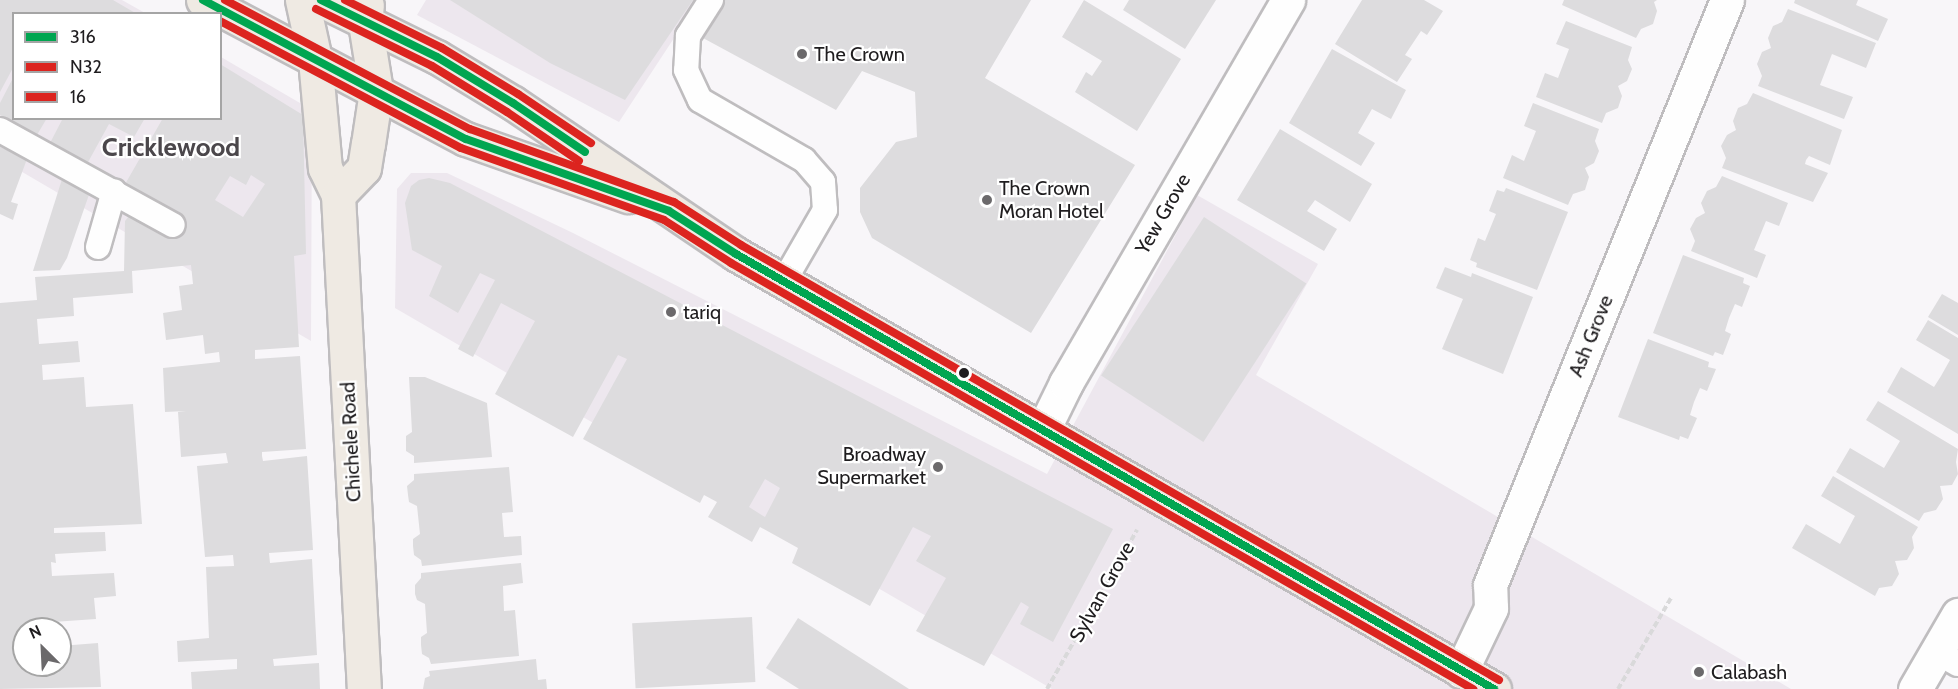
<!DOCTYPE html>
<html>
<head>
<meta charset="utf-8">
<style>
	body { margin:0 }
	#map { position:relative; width:1958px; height:689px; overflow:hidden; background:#f8f6f9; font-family:Cabin,sans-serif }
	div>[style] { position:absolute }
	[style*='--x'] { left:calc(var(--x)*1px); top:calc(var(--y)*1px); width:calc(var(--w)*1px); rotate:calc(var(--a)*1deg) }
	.built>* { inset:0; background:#ede7ee }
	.building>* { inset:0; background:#dddcde; transform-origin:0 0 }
	.path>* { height:4px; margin-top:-2px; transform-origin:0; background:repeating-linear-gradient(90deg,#d9d9da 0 6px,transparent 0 9px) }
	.roads { filter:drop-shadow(2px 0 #bfbdbf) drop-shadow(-2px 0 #bfbdbf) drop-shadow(0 2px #bfbdbf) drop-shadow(0 -2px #bfbdbf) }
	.lane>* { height:24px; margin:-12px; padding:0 12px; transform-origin:12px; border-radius:12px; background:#fefefe }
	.street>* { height:33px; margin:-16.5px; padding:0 16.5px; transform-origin:16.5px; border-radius:16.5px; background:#fefefe }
	.primary>* { height:33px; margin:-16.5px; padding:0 16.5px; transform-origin:16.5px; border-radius:16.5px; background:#efeae3 }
	.bus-1>* { height:8px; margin:-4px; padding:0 4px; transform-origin:4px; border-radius:4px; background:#00a651 }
	.bus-2>* { height:8px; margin:-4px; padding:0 4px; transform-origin:4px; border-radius:4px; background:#dc241f }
	.bus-3>* { height:8px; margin:-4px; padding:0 4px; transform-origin:4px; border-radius:4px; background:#dc241f }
	.dots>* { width:16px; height:16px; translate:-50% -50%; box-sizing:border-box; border:3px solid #fff; border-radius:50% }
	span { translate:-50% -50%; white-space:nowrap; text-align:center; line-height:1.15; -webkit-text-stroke:4.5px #fff; paint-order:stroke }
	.poi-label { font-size:20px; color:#1f1d1f }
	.left { translate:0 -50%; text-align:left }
	.right { translate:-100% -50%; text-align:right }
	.street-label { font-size:20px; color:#1f1d1f }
	.district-label { font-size:26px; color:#4b474b; font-weight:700 }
	.legend { position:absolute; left:12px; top:12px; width:210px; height:108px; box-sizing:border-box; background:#fff; border:2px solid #a5a5a5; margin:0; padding:8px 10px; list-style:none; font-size:18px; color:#1f1d1f }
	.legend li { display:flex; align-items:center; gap:12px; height:30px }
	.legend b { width:30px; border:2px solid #a5a5a5 }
	.north { position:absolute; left:12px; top:617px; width:60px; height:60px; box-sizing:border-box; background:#fff; border:2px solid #a5a5a5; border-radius:50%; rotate:336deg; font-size:16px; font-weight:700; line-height:24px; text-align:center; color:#1f1d1f }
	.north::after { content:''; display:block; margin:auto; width:21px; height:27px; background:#6b696b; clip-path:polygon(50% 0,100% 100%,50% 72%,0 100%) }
</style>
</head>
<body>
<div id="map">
	<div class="built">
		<div style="clip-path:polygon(0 0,122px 0,145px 13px,14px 14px,14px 118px,220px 118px,221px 57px,312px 110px,311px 341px,0 159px)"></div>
		<div style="clip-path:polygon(426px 0,699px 0,619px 122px,417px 15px)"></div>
		<div style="clip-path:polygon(411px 173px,447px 173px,573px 233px,1047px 474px,1197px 195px,1318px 264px,1256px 375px,1791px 689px,1052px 689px,395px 308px,397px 189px)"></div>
	</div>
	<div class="building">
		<div style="clip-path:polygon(0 0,113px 0,137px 14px,14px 14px,14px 66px,0 92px)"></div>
		<div style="clip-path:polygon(450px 0,693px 0,625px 100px,550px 63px)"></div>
		<div style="clip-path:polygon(724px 0,1031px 0,985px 78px,1135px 165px,1031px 333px,872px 238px,860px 212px,860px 188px,896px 142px,917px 137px,915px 92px,862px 71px,836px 110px,703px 38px)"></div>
		<div style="clip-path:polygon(1084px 0,1181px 59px,1137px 131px,1075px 92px,1086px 72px,1092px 76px,1102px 61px,1062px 37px)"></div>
		<div style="clip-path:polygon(1129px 0,1216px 0,1185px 49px,1123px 10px)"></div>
		<div style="clip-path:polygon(1362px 0,1424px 0,1443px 11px,1427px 35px,1421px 31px,1405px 55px,1412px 59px,1397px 82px,1335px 44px)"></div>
		<div style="clip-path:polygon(1564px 0,1657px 0,1654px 2px,1657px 11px,1653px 24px,1641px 29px,1636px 38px,1562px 5px)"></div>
		<div style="clip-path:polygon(1795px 0,1858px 0,1856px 5px,1888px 19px,1878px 41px,1794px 3px)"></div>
		<div style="clip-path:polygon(1788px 9px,1876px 43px,1866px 68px,1832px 54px,1820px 85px,1853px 97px,1844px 119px,1758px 86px,1762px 76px,1757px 64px,1762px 52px,1771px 48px,1768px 38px,1773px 26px,1782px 22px)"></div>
		<div style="clip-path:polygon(1566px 21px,1632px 47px,1628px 60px,1632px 69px,1627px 81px,1618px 86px,1622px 96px,1618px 108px,1606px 113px,1602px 123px,1536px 97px,1545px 73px,1558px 78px,1569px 49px,1556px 44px)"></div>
		<div style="clip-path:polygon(1332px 49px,1406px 90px,1391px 119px,1372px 109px,1358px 133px,1375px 143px,1361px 166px,1289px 123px)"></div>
		<div style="clip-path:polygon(evenodd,220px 64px,303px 115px,306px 254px,294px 256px,299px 347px,255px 350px,255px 359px,300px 356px,306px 449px,262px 452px,262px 456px,263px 461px,307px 456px,313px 550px,269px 553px,270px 563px,312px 559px,317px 655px,273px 659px,274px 666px,319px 663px,320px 689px,192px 689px,191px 672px,237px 669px,237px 659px,178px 662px,177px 641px,209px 638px,206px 567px,234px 566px,233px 555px,205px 557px,197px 466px,228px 463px,226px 453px,181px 457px,178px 412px,186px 411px,165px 412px,163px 368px,220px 362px,219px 352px,205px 354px,203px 335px,166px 340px,163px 313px,182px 310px,179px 286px,193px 284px,191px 265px,132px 271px,133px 293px,73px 298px,74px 316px,37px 319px,39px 344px,78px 341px,80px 362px,42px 365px,43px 380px,84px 377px,86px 407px,133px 404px,142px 524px,54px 528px,54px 533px,105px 532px,106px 551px,55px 554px,56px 563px,51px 562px,52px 576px,114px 573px,116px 596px,94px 598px,96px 619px,53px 622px,54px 629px,24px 629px,24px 665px,60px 665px,60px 646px,98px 643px,101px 687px,0 689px,0 303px,37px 300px,35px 277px,124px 271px,125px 221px,134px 210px,124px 186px,163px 118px,220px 118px,220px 64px,251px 175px,265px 184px,243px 217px,215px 200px,230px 176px,246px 185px,251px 175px)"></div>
		<div style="clip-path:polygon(14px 76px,14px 118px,47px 118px,37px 135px,0 115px,0 103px)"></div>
		<div style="clip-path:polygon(1753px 93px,1842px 130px,1830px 165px,1809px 156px,1806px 160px,1805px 164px,1828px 173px,1813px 202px,1722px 168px,1726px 158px,1721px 146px,1727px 135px,1736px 130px,1733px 121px,1738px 108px,1747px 104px)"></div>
		<div style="clip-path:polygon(1533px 103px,1599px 129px,1595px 141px,1599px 151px,1594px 163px,1585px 168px,1589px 177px,1585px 190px,1573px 194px,1568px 205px,1503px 178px,1512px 155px,1524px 161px,1536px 131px,1524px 126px)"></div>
		<div style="clip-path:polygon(63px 118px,145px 118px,134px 137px,109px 124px,87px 164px,50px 143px)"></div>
		<div style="clip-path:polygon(1280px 129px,1372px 184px,1350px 222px,1315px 200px,1307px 211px,1337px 229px,1324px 251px,1237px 200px)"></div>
		<div style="clip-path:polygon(0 147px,27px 159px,11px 202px,18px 204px,13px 220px,0 214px)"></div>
		<div style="clip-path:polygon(63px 176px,92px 186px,67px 258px,60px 270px,33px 271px)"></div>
		<div style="clip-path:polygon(1722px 176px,1788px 203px,1779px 226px,1766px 221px,1754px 250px,1766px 255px,1757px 278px,1691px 251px,1695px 241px,1690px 229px,1696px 218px,1705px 213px,1701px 203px,1707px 191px,1716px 187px)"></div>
		<div style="clip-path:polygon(evenodd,429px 178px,450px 183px,1113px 529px,1053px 642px,1020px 624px,1029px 607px,1021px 602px,984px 666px,916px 631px,946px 578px,916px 561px,931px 536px,913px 527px,870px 606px,792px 563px,798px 548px,760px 527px,752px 542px,708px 517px,717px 502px,704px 495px,700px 503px,583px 439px,627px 359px,618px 355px,573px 437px,495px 394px,535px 321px,501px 303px,473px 357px,458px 349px,495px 280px,480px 273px,458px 313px,429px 296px,442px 266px,412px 250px,405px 203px,411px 186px,419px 180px,429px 178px,765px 479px,780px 488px,765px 517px,749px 507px,765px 479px)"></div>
		<div style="clip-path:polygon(1506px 188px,1568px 212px,1537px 290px,1476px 267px,1477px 263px,1470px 260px,1478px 238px,1485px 241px,1496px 214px,1489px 211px,1497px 190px,1504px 192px)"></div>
		<div style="left:1204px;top:217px;width:122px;height:189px;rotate:33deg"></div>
		<div style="clip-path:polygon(1683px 255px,1744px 278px,1743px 283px,1750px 286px,1742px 307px,1735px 304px,1729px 318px,1725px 331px,1731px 334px,1723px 355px,1715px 352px,1713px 356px,1653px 333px)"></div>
		<div style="clip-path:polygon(1445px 267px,1471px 277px,1472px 273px,1533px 297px,1503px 374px,1442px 349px,1463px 299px,1436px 288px)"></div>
		<div style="clip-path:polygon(1942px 294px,1958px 303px,1958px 335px,1928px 317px)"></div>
		<div style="clip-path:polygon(1928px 320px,1958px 338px,1958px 434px,1887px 392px,1901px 367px,1934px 387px,1941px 376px,1950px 360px,1916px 340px)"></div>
		<div style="clip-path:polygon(1648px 339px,1709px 362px,1708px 367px,1716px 369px,1707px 391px,1700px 388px,1694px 402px,1690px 415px,1697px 418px,1688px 439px,1680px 436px,1679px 440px,1618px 417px)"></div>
		<div style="clip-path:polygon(409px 377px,425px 377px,487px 403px,492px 457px,414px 463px,414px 456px,406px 451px,406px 436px,412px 432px)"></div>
		<div style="clip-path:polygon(1878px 401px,1958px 449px,1956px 462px,1958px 474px,1952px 485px,1940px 486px,1943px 499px,1936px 510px,1924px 513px,1919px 521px,1836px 472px,1850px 448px,1884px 468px,1900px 441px,1866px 420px)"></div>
		<div style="clip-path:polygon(509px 467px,513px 512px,502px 513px,504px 537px,521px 536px,522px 555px,422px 566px,421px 560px,414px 555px,413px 546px,413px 539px,420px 534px,417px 506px,409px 502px,408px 495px,407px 486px,414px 480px,414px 474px)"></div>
		<div style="clip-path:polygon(1833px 476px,1918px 527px,1912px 537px,1914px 548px,1907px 560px,1895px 561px,1899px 574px,1892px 586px,1879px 588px,1875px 596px,1792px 548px,1806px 524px,1840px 544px,1846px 533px,1855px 516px,1821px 496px)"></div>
		<div style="clip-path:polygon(521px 563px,523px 583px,503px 586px,504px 611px,515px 610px,519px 656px,431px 664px,429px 658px,422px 654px,421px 645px,421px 637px,427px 633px,425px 604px,417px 600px,415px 594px,415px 585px,421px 578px,421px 573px)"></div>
		<div style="left:752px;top:617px;width:65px;height:120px;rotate:87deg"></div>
		<div style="clip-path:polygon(798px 618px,909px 689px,799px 689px,766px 668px)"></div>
		<div style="clip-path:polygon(536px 659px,538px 680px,546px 679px,547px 689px,423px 689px,425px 678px,430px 676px,429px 671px)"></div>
	</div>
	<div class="path">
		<div style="--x:1047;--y:689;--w:183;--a:-60.5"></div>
		<div style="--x:1618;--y:689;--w:105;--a:-59.8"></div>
	</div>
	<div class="roads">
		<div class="lane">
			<div style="--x:711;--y:0;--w:43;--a:122.6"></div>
			<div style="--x:688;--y:36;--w:34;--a:93"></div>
			<div style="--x:686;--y:70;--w:33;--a:65"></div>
			<div style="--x:700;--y:100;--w:120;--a:30"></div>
			<div style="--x:804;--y:160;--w:29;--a:49"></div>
			<div style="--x:823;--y:182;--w:28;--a:86"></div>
			<div style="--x:825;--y:210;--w:82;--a:120"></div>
			<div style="--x:0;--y:130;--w:197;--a:28.8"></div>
			<div style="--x:98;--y:247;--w:58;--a:-74.1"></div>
			<div style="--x:1937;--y:652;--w:24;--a:30"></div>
		</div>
		<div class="street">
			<div style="--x:1043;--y:430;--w:52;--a:-63.9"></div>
			<div style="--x:1066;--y:383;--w:443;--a:-59.9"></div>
			<div style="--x:1461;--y:671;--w:70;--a:-64.5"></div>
			<div style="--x:1491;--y:608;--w:23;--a:-92"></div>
			<div style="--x:1490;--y:585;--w:631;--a:-67.95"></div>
			<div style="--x:1915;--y:689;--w:86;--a:-59.8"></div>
		</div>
		<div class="primary">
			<div style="--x:203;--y:0;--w:297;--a:27.9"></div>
			<div style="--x:466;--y:139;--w:172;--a:19.4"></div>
			<div style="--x:302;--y:0;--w:60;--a:77.6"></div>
			<div style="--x:315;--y:59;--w:109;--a:84.8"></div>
			<div style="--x:325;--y:168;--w:30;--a:64"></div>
			<div style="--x:338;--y:195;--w:495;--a:87"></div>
			<div style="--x:321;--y:0;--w:129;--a:26.2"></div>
			<div style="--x:437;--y:57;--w:89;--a:31.2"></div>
			<div style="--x:513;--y:103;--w:269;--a:34.1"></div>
			<div style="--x:736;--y:254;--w:874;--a:29.85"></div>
			<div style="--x:338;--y:195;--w:37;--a:-46"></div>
			<div style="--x:364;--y:168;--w:24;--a:-81"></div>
			<div style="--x:368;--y:144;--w:54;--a:-81.4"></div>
			<div style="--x:376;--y:91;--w:69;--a:-99.2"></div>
			<div style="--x:365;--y:23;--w:18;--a:-84"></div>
		</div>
	</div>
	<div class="bus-1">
		<div style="--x:203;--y:0;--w:297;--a:27.9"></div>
		<div style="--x:466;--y:139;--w:215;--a:19.5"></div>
		<div style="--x:669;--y:211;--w:80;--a:32.7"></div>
		<div style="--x:736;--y:254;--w:874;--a:29.85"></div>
		<div style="--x:321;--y:0;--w:129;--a:26.2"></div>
		<div style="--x:437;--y:57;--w:89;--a:31.2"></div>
		<div style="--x:513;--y:103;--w:87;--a:34.2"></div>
	</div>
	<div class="bus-2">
		<div style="--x:316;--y:9;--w:129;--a:26.2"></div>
		<div style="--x:432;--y:66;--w:88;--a:31.5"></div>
		<div style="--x:507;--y:112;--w:87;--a:34.2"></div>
		<div style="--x:220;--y:21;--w:272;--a:27.8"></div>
		<div style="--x:461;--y:148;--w:215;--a:19.5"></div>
		<div style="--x:664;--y:220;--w:80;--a:32.7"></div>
		<div style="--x:731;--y:263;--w:856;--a:29.86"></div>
	</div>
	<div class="bus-3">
		<div style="--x:225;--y:0;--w:277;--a:27.8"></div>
		<div style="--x:470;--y:129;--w:217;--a:19.7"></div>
		<div style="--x:674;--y:202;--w:80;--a:32.7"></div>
		<div style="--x:741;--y:245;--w:874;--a:29.85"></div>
		<div style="--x:345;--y:0;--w:108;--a:26.3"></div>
		<div style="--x:442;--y:48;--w:89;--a:31.2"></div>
		<div style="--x:518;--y:94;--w:88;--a:33.9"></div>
	</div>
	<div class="dots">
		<div style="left:802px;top:54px;background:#6b696b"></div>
		<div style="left:987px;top:200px;background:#6b696b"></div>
		<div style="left:671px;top:312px;background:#6b696b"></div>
		<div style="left:964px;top:373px;background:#1f1d1f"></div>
		<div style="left:938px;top:467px;background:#6b696b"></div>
		<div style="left:1699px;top:672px;background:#6b696b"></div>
	</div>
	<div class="poi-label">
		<span class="left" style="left:814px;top:54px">The Crown</span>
		<span class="left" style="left:999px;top:200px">The Crown<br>Moran Hotel</span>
		<span class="left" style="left:683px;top:312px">tariq</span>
		<span class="right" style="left:926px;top:466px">Broadway<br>Supermarket</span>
		<span class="left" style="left:1711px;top:672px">Calabash</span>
	</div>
	<div class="street-label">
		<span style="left:1163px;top:214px;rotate:-60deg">Yew Grove</span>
		<span style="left:1591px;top:336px;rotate:-68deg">Ash Grove</span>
		<span style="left:351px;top:442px;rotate:-93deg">Chichele Road</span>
		<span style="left:1102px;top:592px;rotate:-61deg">Sylvan Grove</span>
	</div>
	<div class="district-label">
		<span style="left:171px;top:148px">Cricklewood</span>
	</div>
	<ul class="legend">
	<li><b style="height:8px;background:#00a651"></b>316</li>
	<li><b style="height:8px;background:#dc241f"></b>N32</li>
	<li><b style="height:8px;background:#dc241f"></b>16</li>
	</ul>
	<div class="north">N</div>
</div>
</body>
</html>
